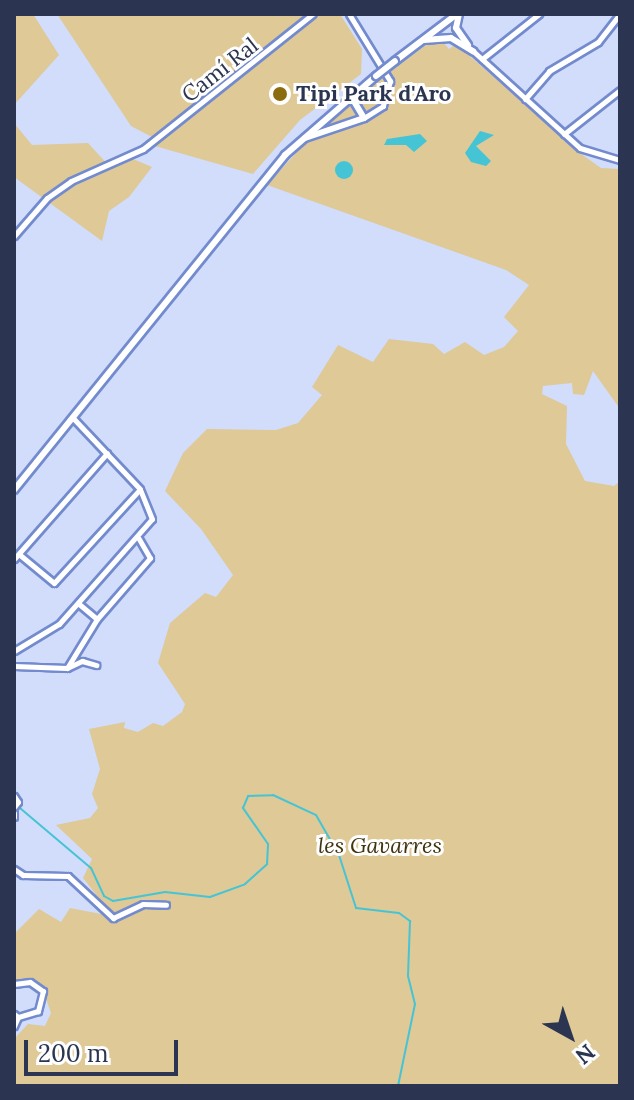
<!DOCTYPE html>
<html>
<head>
<meta charset="utf-8">
<style>
	body { margin:0 }
	#map { position:relative; width:634px; height:1100px; overflow:hidden; background:#d1ddfa; font-family:Lora,serif }
	div>[style] { position:absolute }
	[style*='--x'] { left:calc(var(--x)*1px); top:calc(var(--y)*1px); width:calc(var(--w)*1px); rotate:calc(var(--a)*1deg) }
	.green>* { inset:0; background:#dec997 }
	.water>* { inset:0; background:#45c4d5 }
	.round { border-radius:50% }
	.stream>* { height:2px; margin:-1px; padding:0 1px; transform-origin:1px; border-radius:1px; background:#45c4d5 }
	.roads { filter:drop-shadow(2px 0 #738bce) drop-shadow(-2px 0 #738bce) drop-shadow(0 2px #738bce) drop-shadow(0 -2px #738bce) }
	.minor>* { height:5px; margin:-2.5px; padding:0 2.5px; transform-origin:2.5px; border-radius:2.5px; background:#fff }
	.tertiary>* { height:6px; margin:-3px; padding:0 3px; transform-origin:3px; border-radius:3px; background:#fff }
	.bridges { filter:drop-shadow(2px 0 #738bce) drop-shadow(-2px 0 #738bce) drop-shadow(0 2px #738bce) drop-shadow(0 -2px #738bce) }
	.tertiary-bridge>* { height:6px; margin:-3px; padding:0 3px; transform-origin:3px; border-radius:3px; background:#fff }
	.dots>* { width:22px; height:22px; translate:-50% -50%; box-sizing:border-box; border:4px solid #fefefe; border-radius:50% }
	span { translate:-50% -50%; white-space:nowrap; text-align:center; line-height:1.15; -webkit-text-stroke:6px #fefefe; paint-order:stroke }
	.street-label { font-size:22px; color:#2b3551 }
	.poi-label { font-size:22px; color:#2b3551; font-weight:700 }
	.left { translate:0 -50%; text-align:left }
	.park-label { font-size:22px; color:#41330e; font-style:italic }
	.frame { position:absolute; inset:0; border:16px solid #2b3551; pointer-events:none }
	.north { position:absolute; left:530px; top:996px; width:80px; height:80px; -webkit-text-stroke:6px #fefefe; paint-order:stroke; rotate:140deg; font-size:22px; font-weight:700; line-height:32px; text-align:center; color:#2b3551 }
	.north::after { content:''; display:block; margin:auto; width:28px; height:36px; background:#2b3551; clip-path:polygon(50% 0,100% 100%,50% 72%,0 100%) }
	.scale { position:absolute; left:24px; top:1040px; width:154px; height:36px; box-sizing:border-box; border:4px solid #2b3551; border-top:0; padding-left:10px; font-size:24px; line-height:28px; white-space:nowrap; color:#2b3551; -webkit-text-stroke:6px #fefefe; paint-order:stroke }
</style>
</head>
<body>
<div id="map">
	<div class="green">
		<div style="clip-path:polygon(14px 14px,33px 14px,59px 55px,14px 105px)"></div>
		<div style="clip-path:polygon(57px 14px,307px 14px,243px 70px,152px 137px,131px 126px)"></div>
		<div style="clip-path:polygon(321px 14px,340px 14px,362px 49px,361px 74px,300px 120px,253px 174px,155px 146px)"></div>
		<div style="clip-path:polygon(442px 41px,449px 49px,456px 44px,584px 156px,601px 168px,620px 169px,620px 409px,593px 371px,584px 395px,573px 394px,572px 383px,543px 386px,542px 394px,567px 406px,566px 444px,585px 481px,614px 486px,620px 481px,620px 1086px,14px 1086px,14px 1039px,28px 1024px,45px 1026px,51px 1013px,41px 984px,14px 982px,14px 934px,39px 909px,61px 922px,70px 908px,101px 914px,106px 907px,83px 878px,92px 859px,56px 825px,90px 818px,98px 808px,92px 794px,100px 769px,89px 729px,125px 722px,124px 728px,138px 732px,153px 723px,163px 726px,182px 712px,185px 704px,158px 663px,170px 623px,205px 593px,216px 597px,233px 575px,201px 529px,165px 491px,183px 453px,207px 429px,276px 430px,298px 423px,322px 395px,312px 387px,338px 345px,373px 362px,389px 339px,433px 344px,444px 354px,465px 342px,484px 355px,504px 347px,518px 331px,504px 317px,529px 285px,506px 270px,267px 185px,327px 119px,430px 42px)"></div>
		<div style="clip-path:polygon(14px 123px,32px 145px,88px 143px,110px 167px,133px 159px,152px 167px,129px 197px,109px 211px,102px 241px,14px 177px)"></div>
	</div>
	<div class="water">
		<div style="clip-path:polygon(480px 131px,494px 135px,476px 146px,491px 161px,486px 166px,471px 162px,465px 153px)"></div>
		<div style="clip-path:polygon(420px 134px,427px 141px,414px 152px,406px 145px,384px 145px,387px 139px)"></div>
		<div class="round" style="left:335px;top:161px;width:18px;height:18px"></div>
	</div>
	<div class="stream">
		<div style="--x:14;--y:803;--w:101;--a:40.2"></div>
		<div style="--x:91;--y:868;--w:31;--a:65"></div>
		<div style="--x:104;--y:896;--w:10;--a:29"></div>
		<div style="--x:113;--y:901;--w:53;--a:-9.8"></div>
		<div style="--x:165;--y:892;--w:45;--a:6.3"></div>
		<div style="--x:210;--y:897;--w:37;--a:-20"></div>
		<div style="--x:245;--y:884;--w:30;--a:-42"></div>
		<div style="--x:267;--y:864;--w:20;--a:-87"></div>
		<div style="--x:268;--y:844;--w:44;--a:-124.8"></div>
		<div style="--x:243;--y:808;--w:13;--a:-67"></div>
		<div style="--x:248;--y:796;--w:25;--a:-2"></div>
		<div style="--x:273;--y:795;--w:47;--a:24.9"></div>
		<div style="--x:316;--y:815;--w:46;--a:60.1"></div>
		<div style="--x:339;--y:855;--w:56;--a:72.2"></div>
		<div style="--x:356;--y:908;--w:43;--a:6.6"></div>
		<div style="--x:399;--y:913;--w:14;--a:36"></div>
		<div style="--x:410;--y:921;--w:55;--a:92.1"></div>
		<div style="--x:408;--y:976;--w:29;--a:76"></div>
		<div style="--x:415;--y:1004;--w:84;--a:101.7"></div>
	</div>
	<div class="roads">
		<div class="minor">
			<div style="--x:349;--y:14;--w:79;--a:58.5"></div>
			<div style="--x:390;--y:81;--w:26;--a:106"></div>
			<div style="--x:383;--y:106;--w:22;--a:148"></div>
			<div style="--x:473;--y:51;--w:144;--a:42.2"></div>
			<div style="--x:580;--y:148;--w:42;--a:16.7"></div>
			<div style="--x:482;--y:59;--w:73;--a:-38.3"></div>
			<div style="--x:525;--y:99;--w:37;--a:-49"></div>
			<div style="--x:549;--y:71;--w:57;--a:-30.6"></div>
			<div style="--x:598;--y:42;--w:36;--a:-52"></div>
			<div style="--x:564;--y:134;--w:71;--a:-38.2"></div>
			<div style="--x:14;--y:236;--w:50;--a:-49"></div>
			<div style="--x:47;--y:198;--w:29;--a:-35"></div>
			<div style="--x:71;--y:181;--w:79;--a:-24"></div>
			<div style="--x:143;--y:149;--w:217;--a:-38.5"></div>
			<div style="--x:20;--y:555;--w:44;--a:39.5"></div>
			<div style="--x:54;--y:583;--w:127;--a:-47.5"></div>
			<div style="--x:14;--y:559;--w:141;--a:-48.7"></div>
			<div style="--x:79;--y:604;--w:23;--a:40"></div>
			<div style="--x:14;--y:651;--w:52;--a:-31"></div>
			<div style="--x:59;--y:624;--w:140;--a:-48.5"></div>
			<div style="--x:152;--y:519;--w:32;--a:-112"></div>
			<div style="--x:140;--y:489;--w:98;--a:-133.3"></div>
			<div style="--x:14;--y:666;--w:53;--a:2.2"></div>
			<div style="--x:67;--y:668;--w:17;--a:-25"></div>
			<div style="--x:82;--y:661;--w:15;--a:16"></div>
			<div style="--x:67;--y:668;--w:57;--a:-58.5"></div>
			<div style="--x:97;--y:619;--w:81;--a:-49"></div>
			<div style="--x:150;--y:558;--w:22;--a:-120"></div>
			<div style="--x:14;--y:796;--w:7;--a:56"></div>
			<div style="--x:18;--y:802;--w:6;--a:129"></div>
			<div style="--x:14;--y:813;--w:4;--a:90"></div>
			<div style="--x:14;--y:869;--w:11;--a:34"></div>
			<div style="--x:23;--y:875;--w:45;--a:1.3"></div>
			<div style="--x:68;--y:876;--w:62;--a:43"></div>
			<div style="--x:113;--y:918;--w:33;--a:-25"></div>
			<div style="--x:143;--y:904;--w:23;--a:2"></div>
			<div style="--x:14;--y:984;--w:16;--a:-7"></div>
			<div style="--x:30;--y:982;--w:16;--a:35"></div>
			<div style="--x:43;--y:991;--w:21;--a:104"></div>
			<div style="--x:38;--y:1011;--w:21;--a:163"></div>
			<div style="--x:14;--y:1014;--w:5;--a:37"></div>
			<div style="--x:18;--y:1017;--w:10;--a:114"></div>
		</div>
		<div class="tertiary">
			<div style="--x:459;--y:14;--w:14;--a:102"></div>
			<div style="--x:456;--y:28;--w:21;--a:55"></div>
			<div style="--x:424;--y:40;--w:27;--a:-4"></div>
			<div style="--x:451;--y:38;--w:26;--a:31"></div>
			<div style="--x:395;--y:61;--w:78;--a:-37.2"></div>
			<div style="--x:305;--y:138;--w:62;--a:-18.7"></div>
			<div style="--x:364;--y:118;--w:26;--a:-121"></div>
			<div style="--x:14;--y:490;--w:431;--a:-51"></div>
			<div style="--x:285;--y:155;--w:121;--a:-41"></div>
		</div>
	</div>
	<div class="bridges">
		<div class="tertiary-bridge">
			<div style="--x:376;--y:76;--w:24;--a:-38"></div>
		</div>
	</div>
	<div class="dots">
		<div style="left:280px;top:94px;background:#8b6d0e"></div>
	</div>
	<div class="street-label">
		<span style="left:220px;top:70px;rotate:-38deg">Camí Ral</span>
	</div>
	<div class="poi-label">
		<span class="left" style="left:296px;top:94px">Tipi Park d'Aro</span>
	</div>
	<div class="park-label">
		<span style="left:380px;top:846px">les Gavarres</span>
	</div>
	<div class="frame"></div>
	<div class="north">N</div>
	<div class="scale">200 m</div>
</div>
</body>
</html>
